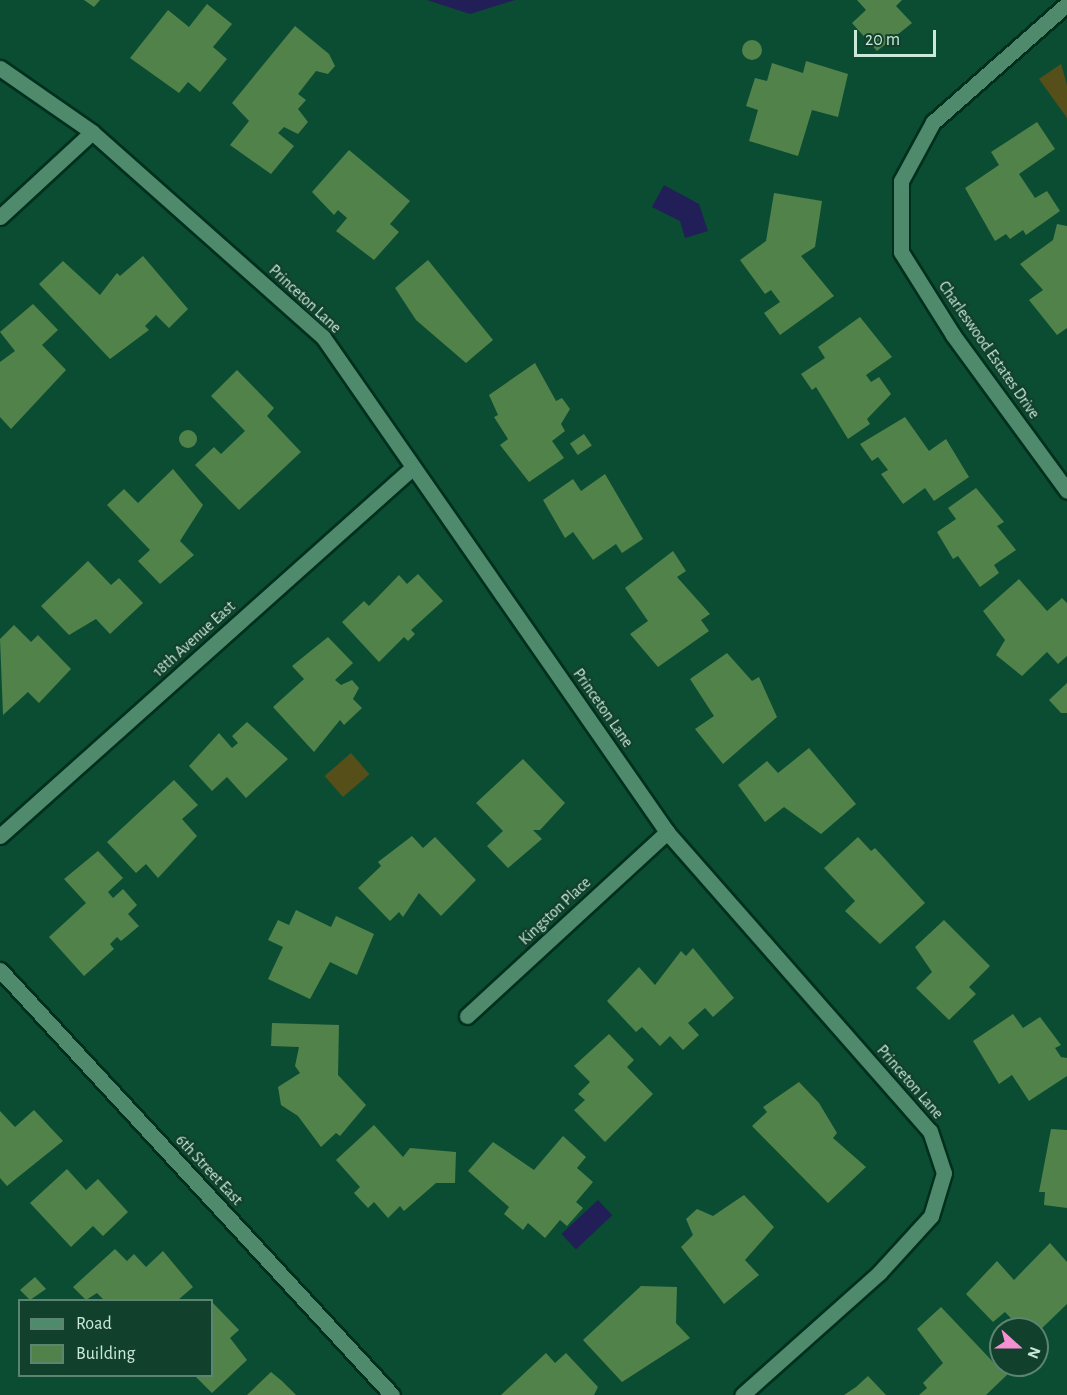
<!DOCTYPE html>
<html>
<head>
<meta charset="utf-8">
<style>
	body { margin:0 }
	#map { position:relative; width:1067px; height:1395px; overflow:hidden; background:#0b4d33; font-family:"Alegreya Sans",sans-serif }
	div>[style] { position:absolute }
	[style*='--x'] { left:calc(var(--x)*1px); top:calc(var(--y)*1px); width:calc(var(--w)*1px); rotate:calc(var(--a)*1deg) }
	.green>* { inset:0; background:#564f1a; transform-origin:0 0 }
	.water>* { inset:0; background:#221e57; transform-origin:0 0 }
	.building>* { inset:0; background:#51824a; transform-origin:0 0 }
	.round { border-radius:50% }
	.roads { filter:drop-shadow(2px 0 #00301d) drop-shadow(-2px 0 #00301d) drop-shadow(0 2px #00301d) drop-shadow(0 -2px #00301d) }
	.minor>* { height:15px; margin:-7.5px; padding:0 7.5px; transform-origin:7.5px; border-radius:7.5px; background:#4f8a6d }
	span { translate:-50% -50%; white-space:nowrap; text-align:center; line-height:1.15; -webkit-text-stroke:5px #11402c; paint-order:stroke }
	.street-label { font-size:16px; color:#cbe9d8 }
	.legend { position:absolute; left:18px; top:1299px; width:195px; height:78px; box-sizing:border-box; background:#11402c; border:2px solid #5b8471; margin:0; padding:8px 10px; list-style:none; font-size:18px; color:#cbe9d8 }
	.legend li { display:flex; align-items:center; gap:12px; height:30px }
	.legend b { width:30px; border:2px solid #5b8471 }
	.north { position:absolute; left:989px; top:1317px; width:60px; height:60px; box-sizing:border-box; background:#11402c; border:2px solid #5b8471; border-radius:50%; rotate:111deg; font-size:16px; font-weight:700; line-height:24px; text-align:center; color:#cbe9d8 }
	.north::after { content:''; display:block; margin:auto; width:21px; height:27px; background:#f591d2; clip-path:polygon(50% 0,100% 100%,50% 72%,0 100%) }
	.scale { position:absolute; left:854px; top:30px; width:82px; height:27px; box-sizing:border-box; border:3px solid #cbe9d8; border-top:0; padding-left:8px; font-size:18px; line-height:21px; white-space:nowrap; color:#cbe9d8; -webkit-text-stroke:4px #11402c; paint-order:stroke }
</style>
</head>
<body>
<div id="map">
	<div class="green">
		<div style="clip-path:polygon(1061px 64px,1067px 85px,1067px 118px,1039px 79px)"></div>
		<div style="left:351px;top:753px;width:28px;height:35px;rotate:49deg"></div>
	</div>
	<div class="water">
		<div style="clip-path:polygon(427px 0,515px 0,470px 14px)"></div>
		<div style="clip-path:polygon(664px 185px,699px 204px,708px 231px,685px 238px,680px 221px,652px 207px)"></div>
		<div style="left:598px;top:1200px;width:21px;height:50px;rotate:47deg"></div>
	</div>
	<div class="building">
		<div style="clip-path:polygon(84px 0,100px 0,94px 7px)"></div>
		<div style="clip-path:polygon(857px 0,902px 0,896px 6px,912px 23px,877px 51px,852px 23px,866px 10px)"></div>
		<div style="clip-path:polygon(207px 4px,232px 24px,213px 47px,227px 59px,200px 92px,188px 82px,179px 93px,130px 58px,168px 10px,189px 27px)"></div>
		<div style="clip-path:polygon(295px 26px,329px 54px,335px 66px,328px 74px,316px 71px,298px 94px,306px 100px,298px 109px,308px 122px,298px 134px,284px 127px,278px 133px,294px 146px,271px 174px,230px 145px,249px 121px,232px 103px)"></div>
		<div class="round" style="left:742px;top:40px;width:20px;height:20px"></div>
		<div style="clip-path:polygon(806px 61px,848px 74px,838px 117px,812px 110px,798px 156px,749px 141px,758px 110px,746px 106px,755px 78px,767px 81px,772px 63px,803px 73px)"></div>
		<div style="clip-path:polygon(1037px 122px,1055px 149px,1019px 174px,1035px 198px,1047px 191px,1060px 211px,1026px 235px,1023px 230px,1010px 239px,1006px 234px,995px 241px,965px 188px,999px 165px,991px 152px)"></div>
		<div style="clip-path:polygon(349px 150px,410px 201px,390px 224px,399px 232px,374px 260px,336px 231px,347px 218px,338px 210px,334px 215px,312px 192px)"></div>
		<div style="clip-path:polygon(774px 193px,822px 201px,815px 247px,801px 256px,834px 296px,780px 335px,764px 313px,780px 302px,771px 290px,765px 294px,740px 260px,766px 241px)"></div>
		<div style="clip-path:polygon(1057px 224px,1067px 226px,1067px 328px,1057px 335px,1029px 300px,1043px 290px,1020px 264px,1053px 240px)"></div>
		<div style="clip-path:polygon(143px 256px,188px 309px,169px 328px,156px 315px,145px 326px,149px 330px,110px 359px,39px 284px,63px 261px,100px 295px,117px 273px,120px 276px)"></div>
		<div style="clip-path:polygon(428px 260px,493px 340px,466px 363px,416px 320px,395px 288px)"></div>
		<div style="clip-path:polygon(33px 304px,58px 330px,42px 345px,66px 370px,11px 429px,0 417px,0 362px,15px 351px,0 332px)"></div>
		<div style="clip-path:polygon(860px 317px,892px 357px,866px 375px,871px 382px,879px 377px,891px 394px,867px 419px,870px 424px,848px 439px,816px 387px,812px 390px,801px 374px,825px 358px,818px 347px)"></div>
		<div style="clip-path:polygon(535px 363px,556px 401px,562px 398px,570px 409px,561px 424px,565px 431px,552px 441px,564px 458px,529px 482px,500px 445px,508px 439px,494px 417px,498px 415px,489px 395px)"></div>
		<div style="clip-path:polygon(237px 370px,274px 408px,267px 416px,301px 452px,239px 510px,195px 465px,214px 447px,221px 454px,245px 431px,211px 396px)"></div>
		<div style="clip-path:polygon(905px 417px,929px 451px,946px 439px,969px 477px,934px 501px,925px 488px,903px 504px,881px 474px,888px 470px,878px 457px,872px 461px,860px 444px)"></div>
		<div class="round" style="left:179px;top:430px;width:18px;height:18px"></div>
		<div style="left:584px;top:434px;width:14px;height:17px;rotate:56deg"></div>
		<div style="clip-path:polygon(173px 469px,203px 505px,180px 541px,194px 555px,160px 584px,138px 561px,150px 550px,107px 505px,124px 489px,138px 503px)"></div>
		<div style="clip-path:polygon(605px 474px,643px 539px,622px 553px,616px 544px,593px 560px,573px 532px,565px 538px,543px 500px,573px 479px,581px 491px)"></div>
		<div style="clip-path:polygon(976px 488px,1004px 522px,997px 526px,1016px 550px,994px 565px,999px 573px,980px 587px,958px 556px,953px 559px,937px 532px,956px 519px,948px 508px)"></div>
		<div style="clip-path:polygon(673px 551px,686px 571px,677px 577px,710px 614px,701px 620px,709px 631px,658px 667px,630px 634px,648px 621px,625px 588px)"></div>
		<div style="clip-path:polygon(88px 561px,111px 585px,119px 578px,143px 603px,110px 634px,96px 619px,69px 635px,41px 606px)"></div>
		<div style="clip-path:polygon(418px 574px,443px 601px,411px 630px,415px 634px,408px 641px,404px 637px,379px 662px,342px 622px,364px 601px,369px 606px,399px 575px,407px 584px)"></div>
		<div style="clip-path:polygon(1019px 579px,1047px 611px,1062px 598px,1067px 603px,1067px 656px,1058px 664px,1047px 652px,1022px 676px,996px 655px,1005px 640px,983px 611px)"></div>
		<div style="clip-path:polygon(14px 625px,31px 642px,38px 635px,71px 669px,39px 703px,28px 692px,3px 715px,0 639px)"></div>
		<div style="clip-path:polygon(328px 637px,353px 663px,335px 680px,341px 685px,352px 680px,359px 688px,353px 699px,362px 708px,344px 725px,340px 720px,314px 752px,273px 707px,304px 679px,292px 666px)"></div>
		<div style="clip-path:polygon(727px 653px,752px 681px,759px 677px,777px 717px,723px 764px,695px 729px,714px 716px,690px 679px)"></div>
		<div style="clip-path:polygon(1067px 683px,1067px 713px,1061px 713px,1049px 700px)"></div>
		<div style="clip-path:polygon(247px 722px,288px 759px,246px 798px,227px 777px,212px 791px,189px 766px,219px 733px,232px 748px,238px 743px,232px 736px)"></div>
		<div style="clip-path:polygon(809px 748px,856px 804px,821px 834px,784px 807px,765px 822px,738px 785px,767px 761px,778px 773px)"></div>
		<div style="clip-path:polygon(523px 759px,565px 803px,540px 830px,533px 830px,542px 839px,508px 868px,487px 846px,503px 831px,476px 803px)"></div>
		<div style="clip-path:polygon(174px 780px,198px 805px,182px 819px,197px 836px,158px 878px,146px 864px,136px 873px,107px 842px)"></div>
		<div style="clip-path:polygon(412px 836px,423px 848px,435px 837px,476px 880px,441px 916px,419px 893px,403px 917px,399px 912px,390px 921px,358px 888px,381px 866px,378px 862px)"></div>
		<div style="clip-path:polygon(858px 837px,871px 851px,875px 848px,925px 903px,880px 944px,845px 911px,855px 901px,824px 868px)"></div>
		<div style="clip-path:polygon(98px 851px,123px 878px,108px 892px,113px 898px,123px 889px,137px 905px,128px 914px,139px 926px,121px 941px,117px 937px,110px 944px,114px 949px,84px 976px,49px 937px,86px 903px,64px 879px)"></div>
		<div style="clip-path:polygon(296px 910px,331px 927px,336px 916px,374px 934px,357px 975px,330px 962px,310px 999px,268px 979px,283px 947px,268px 940px,278px 920px,289px 925px)"></div>
		<div style="clip-path:polygon(944px 920px,990px 966px,969px 987px,976px 994px,949px 1020px,916px 988px,932px 972px,915px 947px)"></div>
		<div style="clip-path:polygon(693px 948px,734px 998px,713px 1017px,705px 1008px,688px 1023px,699px 1035px,683px 1050px,670px 1036px,660px 1046px,642px 1027px,636px 1032px,607px 1001px,639px 967px,655px 985px,681px 951px,686px 956px)"></div>
		<div style="clip-path:polygon(1013px 1014px,1023px 1028px,1040px 1017px,1061px 1045px,1055px 1048px,1061px 1057px,1067px 1058px,1067px 1076px,1029px 1101px,1012px 1075px,999px 1084px,973px 1041px)"></div>
		<div style="clip-path:polygon(272px 1023px,339px 1025px,338px 1075px,366px 1105px,340px 1136px,336px 1133px,321px 1147px,298px 1116px,281px 1105px,278px 1087px,300px 1073px,295px 1066px,299px 1047px,271px 1046px)"></div>
		<div style="clip-path:polygon(609px 1034px,634px 1060px,627px 1067px,653px 1094px,605px 1142px,574px 1110px,585px 1100px,578px 1094px,590px 1082px,574px 1066px)"></div>
		<div style="clip-path:polygon(799px 1082px,819px 1103px,837px 1133px,833px 1138px,866px 1167px,828px 1203px,752px 1126px,767px 1112px,763px 1107px)"></div>
		<div style="clip-path:polygon(34px 1110px,63px 1141px,7px 1186px,0 1178px,0 1111px,15px 1127px)"></div>
		<div style="clip-path:polygon(374px 1125px,403px 1157px,410px 1148px,456px 1152px,455px 1183px,436px 1183px,404px 1211px,400px 1206px,388px 1218px,374px 1202px,368px 1208px,354px 1193px,360px 1187px,336px 1160px)"></div>
		<div style="clip-path:polygon(1051px 1129px,1067px 1130px,1067px 1208px,1044px 1205px,1045px 1192px,1039px 1192px)"></div>
		<div style="clip-path:polygon(563px 1136px,586px 1157px,577px 1168px,593px 1182px,576px 1202px,583px 1208px,567px 1226px,560px 1220px,545px 1238px,528px 1223px,523px 1230px,504px 1214px,509px 1207px,468px 1171px,493px 1142px,534px 1170px)"></div>
		<div style="clip-path:polygon(67px 1169px,86px 1190px,98px 1179px,128px 1212px,103px 1236px,93px 1226px,71px 1247px,30px 1203px)"></div>
		<div style="clip-path:polygon(744px 1195px,774px 1227px,745px 1260px,759px 1275px,724px 1304px,681px 1247px,693px 1235px,686px 1219px,697px 1209px,713px 1216px)"></div>
		<div style="clip-path:polygon(1050px 1243px,1067px 1262px,1067px 1304px,1037px 1333px,1021px 1329px,1005px 1312px,993px 1322px,966px 1294px,997px 1261px,1014px 1280px)"></div>
		<div style="clip-path:polygon(115px 1249px,127px 1261px,134px 1254px,146px 1267px,163px 1251px,193px 1287px,178px 1300px,104px 1300px,97px 1293px,86px 1300px,73px 1287px)"></div>
		<div style="clip-path:polygon(35px 1277px,46px 1289px,30px 1300px,20px 1290px)"></div>
		<div style="clip-path:polygon(641px 1286px,677px 1287px,676px 1323px,690px 1338px,622px 1382px,583px 1340px)"></div>
		<div style="clip-path:polygon(212px 1302px,239px 1330px,230px 1338px,247px 1360px,212px 1393px,195px 1376px,212px 1376px)"></div>
		<div style="clip-path:polygon(941px 1307px,995px 1364px,1001px 1360px,1011px 1371px,986px 1395px,919px 1395px,927px 1388px,923px 1383px,943px 1363px,917px 1329px)"></div>
		<div style="clip-path:polygon(546px 1353px,555px 1363px,566px 1353px,598px 1387px,594px 1395px,501px 1395px)"></div>
		<div style="clip-path:polygon(271px 1372px,282px 1381px,296px 1395px,247px 1395px)"></div>
		<div style="clip-path:polygon(868px 1376px,886px 1395px,844px 1395px,856px 1387px)"></div>
	</div>
	<div class="roads">
		<div class="minor">
			<div style="--x:1067;--y:4;--w:179;--a:138.6"></div>
			<div style="--x:933;--y:122;--w:67;--a:118.5"></div>
			<div style="--x:901;--y:181;--w:71;--a:90"></div>
			<div style="--x:901;--y:252;--w:98;--a:57.9"></div>
			<div style="--x:953;--y:335;--w:193;--a:53.8"></div>
			<div style="--x:0;--y:68;--w:112;--a:34.8"></div>
			<div style="--x:92;--y:132;--w:309;--a:41.6"></div>
			<div style="--x:323;--y:337;--w:603;--a:55.2"></div>
			<div style="--x:667;--y:832;--w:398;--a:48.7"></div>
			<div style="--x:930;--y:1131;--w:44;--a:71.6"></div>
			<div style="--x:944;--y:1173;--w:45;--a:106.8"></div>
			<div style="--x:931;--y:1216;--w:77;--a:132.4"></div>
			<div style="--x:879;--y:1273;--w:183;--a:138.3"></div>
			<div style="--x:0;--y:217;--w:125;--a:-42.7"></div>
			<div style="--x:0;--y:836;--w:552;--a:-41.77"></div>
			<div style="--x:0;--y:970;--w:578;--a:47.31"></div>
			<div style="--x:467;--y:1016;--w:272;--a:-42.6"></div>
		</div>
	</div>
	<div class="street-label">
		<span style="left:305px;top:299px;rotate:43deg">Princeton Lane</span>
		<span style="left:989px;top:350px;rotate:55deg">Charleswood Estates Drive</span>
		<span style="left:194px;top:639px;rotate:-42deg">18th Avenue East</span>
		<span style="left:603px;top:708px;rotate:55deg">Princeton Lane</span>
		<span style="left:555px;top:911px;rotate:-43deg">Kingston Place</span>
		<span style="left:910px;top:1082px;rotate:49deg">Princeton Lane</span>
		<span style="left:209px;top:1170px;rotate:47deg">6th Street East</span>
	</div>
	<ul class="legend">
	<li><b style="height:8px;background:#4f8a6d"></b>Road</li>
	<li><b style="height:16px;background:#51824a"></b>Building</li>
	</ul>
	<div class="north">N</div>
	<div class="scale">20 m</div>
</div>
</body>
</html>
